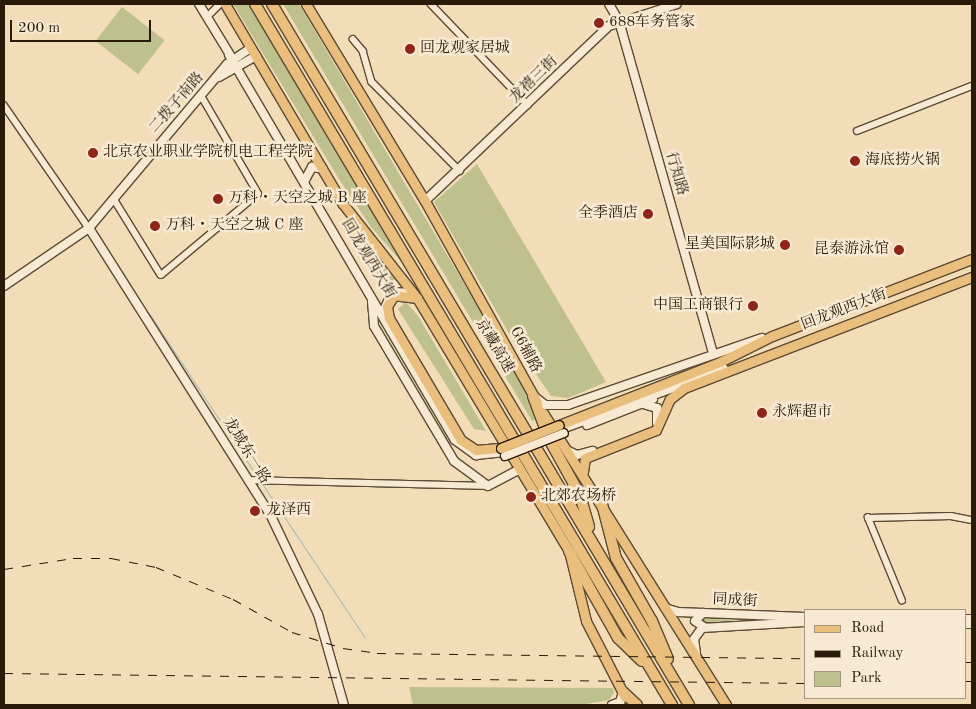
<!DOCTYPE html>
<html>
<head>
<meta charset="utf-8">
<style>
	body { margin:0 }
	#map { position:relative; width:976px; height:709px; overflow:hidden; background:#f3ddb9; font-family:"Old Standard TT","Noto Serif SC",serif }
	div>[style] { position:absolute }
	[style*='--x'] { left:calc(var(--x)*1px); top:calc(var(--y)*1px); width:calc(var(--w)*1px); rotate:calc(var(--a)*1deg) }
	.green>* { inset:0; background:#bec08d; transform-origin:0 0 }
	.stream>* { height:1px; margin:-0.5px; padding:0 0.5px; transform-origin:0.5px; border-radius:0.5px; background:#a1b9ba }
	.roads { filter:drop-shadow(1px 0 #5c4b35) drop-shadow(-1px 0 #5c4b35) drop-shadow(0 1px #5c4b35) drop-shadow(0 -1px #5c4b35) }
	.street>* { height:5.5px; margin:-2.75px; padding:0 2.75px; transform-origin:2.75px; border-radius:2.75px; background:#f7e9d2 }
	.secondary>* { height:8px; margin:-4px; padding:0 4px; transform-origin:4px; border-radius:4px; background:#f7e9d2 }
	.primary>* { height:9px; margin:-4.5px; padding:0 4.5px; transform-origin:4.5px; border-radius:4.5px; background:#eabe7c }
	.highway>* { height:10px; margin:-5px; padding:0 5px; transform-origin:5px; border-radius:5px; background:#eabe7c }
	.rail>* { height:1px; margin-top:-0.5px; transform-origin:0; background:repeating-linear-gradient(90deg,#291a09 0 9px,transparent 0 18px) }
	.bridges { filter:drop-shadow(1px 0 #291a09) drop-shadow(-1px 0 #291a09) drop-shadow(0 1px #291a09) drop-shadow(0 -1px #291a09) }
	.secondary-bridge>* { height:8px; margin:-4px; padding:0 4px; transform-origin:4px; border-radius:4px; background:#f7e9d2 }
	.primary-bridge>* { height:9px; margin:-4.5px; padding:0 4.5px; transform-origin:4.5px; border-radius:4.5px; background:#eabe7c }
	.dots>* { width:14px; height:14px; translate:-50% -50%; box-sizing:border-box; border:2px solid #f7e9d2; border-radius:50% }
	span { translate:-50% -50%; white-space:nowrap; text-align:center; line-height:1.15; -webkit-text-stroke:5px #f7e9d2; paint-order:stroke }
	.poi-label { font-size:15px; color:#291a09 }
	.left { translate:0 -50%; text-align:left }
	.right { translate:-100% -50%; text-align:right }
	.street-label { font-size:15px; color:#291a09 }
	.frame { position:absolute; inset:0; border:5px solid #291a09; pointer-events:none }
	.legend { position:absolute; left:804px; top:609px; width:162px; height:90px; box-sizing:border-box; background:#f7e9d2; border:1px solid #a59682; margin:0; padding:6px 9px; list-style:none; font-size:15px; color:#291a09 }
	.legend li { display:flex; align-items:center; gap:10px; height:25px }
	.legend b { width:25px; border:1px solid #a59682 }
	.scale { position:absolute; left:10px; top:20px; width:141px; height:22px; box-sizing:border-box; border:2px solid #291a09; border-top:0; padding-left:6px; font-size:15px; line-height:18px; white-space:nowrap; color:#291a09; -webkit-text-stroke:4px #f7e9d2; paint-order:stroke }
</style>
</head>
<body>
<div id="map">
	<div class="green">
		<div style="clip-path:polygon(233px 4px,248px 4px,412px 274px,371px 227px,339px 179px)"></div>
		<div style="clip-path:polygon(283px 4px,299px 4px,505px 353px,539px 418px,532px 421px)"></div>
		<div style="left:122px;top:7px;width:54px;height:43px;rotate:38deg"></div>
		<div style="clip-path:polygon(477px 164px,606px 382px,568px 398px,551px 396px,511px 337px,434px 202px)"></div>
		<div style="clip-path:polygon(374px 257px,397px 281px,381px 290px,379px 283px)"></div>
		<div style="clip-path:polygon(406px 302px,418px 316px,486px 431px,474px 429px,398px 309px)"></div>
		<div style="clip-path:polygon(703px 617px,716px 617px,750px 619px,704px 623px)"></div>
		<div style="clip-path:polygon(409px 687px,613px 688px,614px 693px,609px 700px,580px 705px,413px 705px)"></div>
	</div>
	<div class="stream">
		<div style="--x:148;--y:312;--w:199;--a:56.5"></div>
		<div style="--x:261;--y:482;--w:187;--a:56.3"></div>
	</div>
	<div class="roads">
		<div class="street">
			<div style="--x:431;--y:4;--w:140;--a:46.2"></div>
			<div style="--x:207;--y:17;--w:18;--a:-45"></div>
			<div style="--x:353;--y:39;--w:16;--a:50"></div>
			<div style="--x:363;--y:51;--w:32;--a:74"></div>
			<div style="--x:372;--y:82;--w:125;--a:45.3"></div>
			<div style="--x:4;--y:105;--w:150;--a:55.4"></div>
			<div style="--x:857;--y:131;--w:123;--a:-21.4"></div>
			<div style="--x:114;--y:199;--w:89;--a:58.3"></div>
			<div style="--x:161;--y:275;--w:126;--a:-39.9"></div>
			<div style="--x:258;--y:194;--w:113;--a:-120.2"></div>
			<div style="--x:248;--y:480;--w:240;--a:1.4"></div>
			<div style="--x:902;--y:601;--w:90;--a:-112.3"></div>
			<div style="--x:868;--y:518;--w:83;--a:-1.4"></div>
			<div style="--x:951;--y:516;--w:21;--a:11"></div>
		</div>
		<div class="secondary">
			<div style="--x:199;--y:4;--w:63;--a:58.6"></div>
			<div style="--x:609;--y:4;--w:20;--a:60"></div>
			<div style="--x:619;--y:21;--w:346;--a:74.2"></div>
			<div style="--x:229;--y:55;--w:446;--a:59.6"></div>
			<div style="--x:455;--y:440;--w:26;--a:36"></div>
			<div style="--x:476;--y:455;--w:27;--a:-6"></div>
			<div style="--x:219;--y:77;--w:43;--a:-29.6"></div>
			<div style="--x:305;--y:180;--w:15;--a:-62"></div>
			<div style="--x:312;--y:167;--w:11;--a:10"></div>
			<div style="--x:425;--y:201;--w:254;--a:-43.6"></div>
			<div style="--x:609;--y:26;--w:71;--a:-17.9"></div>
			<div style="--x:89;--y:228;--w:338;--a:57.7"></div>
			<div style="--x:270;--y:514;--w:111;--a:64.4"></div>
			<div style="--x:318;--y:614;--w:95;--a:74.1"></div>
			<div style="--x:4;--y:286;--w:103;--a:-34.3"></div>
			<div style="--x:89;--y:228;--w:214;--a:-49.9"></div>
			<div style="--x:227;--y:64;--w:29;--a:-34"></div>
			<div style="--x:372;--y:302;--w:24;--a:85"></div>
			<div style="--x:374;--y:326;--w:157;--a:59.3"></div>
			<div style="--x:454;--y:461;--w:42;--a:36.3"></div>
			<div style="--x:488;--y:486;--w:36;--a:-28"></div>
			<div style="--x:384;--y:310;--w:20;--a:-66"></div>
			<div style="--x:392;--y:292;--w:21;--a:3"></div>
			<div style="--x:534;--y:396;--w:14;--a:39"></div>
			<div style="--x:545;--y:405;--w:23;--a:0"></div>
			<div style="--x:568;--y:405;--w:205;--a:-19.1"></div>
			<div style="--x:643;--y:404;--w:15;--a:16"></div>
			<div style="--x:657;--y:408;--w:15;--a:90"></div>
			<div style="--x:587;--y:425;--w:71;--a:-21.5"></div>
			<div style="--x:562;--y:429;--w:173;--a:-20.3"></div>
			<div style="--x:566;--y:450;--w:12;--a:24"></div>
			<div style="--x:577;--y:455;--w:16;--a:-15"></div>
			<div style="--x:665;--y:608;--w:14;--a:17"></div>
			<div style="--x:678;--y:612;--w:127;--a:2.3"></div>
			<div style="--x:703;--y:613;--w:11;--a:135"></div>
			<div style="--x:695;--y:621;--w:11;--a:34"></div>
			<div style="--x:965;--y:619;--w:7;--a:0"></div>
			<div style="--x:965;--y:624;--w:7;--a:0"></div>
			<div style="--x:696;--y:653;--w:14;--a:-98"></div>
			<div style="--x:694;--y:639;--w:14;--a:-54"></div>
			<div style="--x:702;--y:628;--w:103;--a:-3.3"></div>
			<div style="--x:612;--y:705;--w:9;--a:-21"></div>
			<div style="--x:620;--y:702;--w:10;--a:-73"></div>
		</div>
		<div class="primary">
			<div style="--x:225;--y:4;--w:232;--a:59.5"></div>
			<div style="--x:343;--y:204;--w:120;--a:51.8"></div>
			<div style="--x:417;--y:298;--w:295;--a:59"></div>
			<div style="--x:569;--y:551;--w:72;--a:76.3"></div>
			<div style="--x:586;--y:621;--w:85;--a:62.8"></div>
			<div style="--x:306;--y:4;--w:230;--a:58.9"></div>
			<div style="--x:425;--y:201;--w:230;--a:60.9"></div>
			<div style="--x:417;--y:298;--w:23;--a:-173"></div>
			<div style="--x:394;--y:295;--w:13;--a:122"></div>
			<div style="--x:387;--y:306;--w:12;--a:81"></div>
			<div style="--x:389;--y:318;--w:142;--a:59.5"></div>
			<div style="--x:461;--y:440;--w:18;--a:34"></div>
			<div style="--x:476;--y:450;--w:25;--a:-5"></div>
			<div style="--x:543;--y:413;--w:345;--a:57.9"></div>
			<div style="--x:559;--y:425;--w:173;--a:-21.4"></div>
			<div style="--x:720;--y:362;--w:58;--a:-26.6"></div>
			<div style="--x:772;--y:336;--w:214;--a:-21.1"></div>
			<div style="--x:583;--y:472;--w:14;--a:-82"></div>
			<div style="--x:585;--y:458;--w:76;--a:-21.5"></div>
			<div style="--x:656;--y:430;--w:34;--a:-66"></div>
			<div style="--x:670;--y:399;--w:18;--a:-38"></div>
			<div style="--x:684;--y:388;--w:309;--a:-21.1"></div>
		</div>
		<div class="highway">
			<div style="--x:255;--y:4;--w:816;--a:59.25"></div>
			<div style="--x:272;--y:4;--w:816;--a:59.25"></div>
			<div style="--x:533;--y:396;--w:46;--a:69.6"></div>
			<div style="--x:549;--y:439;--w:64;--a:61"></div>
			<div style="--x:580;--y:495;--w:33;--a:74"></div>
			<div style="--x:602;--y:504;--w:56;--a:75.5"></div>
			<div style="--x:616;--y:558;--w:73;--a:60.3"></div>
			<div style="--x:652;--y:621;--w:41;--a:67.2"></div>
			<div style="--x:569;--y:551;--w:100;--a:60.6"></div>
			<div style="--x:618;--y:638;--w:33;--a:44"></div>
			<div style="--x:623;--y:692;--w:19;--a:43"></div>
		</div>
	</div>
	<div class="rail">
		<div style="--x:4;--y:569;--w:70;--a:-9.1"></div>
		<div style="--x:73;--y:558;--w:38;--a:0"></div>
		<div style="--x:111;--y:558;--w:46;--a:11.3"></div>
		<div style="--x:156;--y:567;--w:83;--a:22.6"></div>
		<div style="--x:233;--y:599;--w:68;--a:29.2"></div>
		<div style="--x:292;--y:632;--w:53;--a:17.4"></div>
		<div style="--x:343;--y:648;--w:34;--a:8"></div>
		<div style="--x:377;--y:653;--w:428;--a:0.7"></div>
		<div style="--x:965;--y:662;--w:7;--a:0"></div>
		<div style="--x:4;--y:673;--w:801;--a:0.72"></div>
		<div style="--x:965;--y:681;--w:7;--a:0"></div>
	</div>
	<div class="bridges">
		<div class="secondary-bridge">
			<div style="--x:505;--y:456;--w:63;--a:-21.3"></div>
		</div>
		<div class="primary-bridge">
			<div style="--x:501;--y:448;--w:62;--a:-21.6"></div>
		</div>
	</div>
	<div class="dots">
		<div style="left:599px;top:23px;background:#8f2418"></div>
		<div style="left:410px;top:49px;background:#8f2418"></div>
		<div style="left:93px;top:153px;background:#8f2418"></div>
		<div style="left:855px;top:161px;background:#8f2418"></div>
		<div style="left:218px;top:199px;background:#8f2418"></div>
		<div style="left:648px;top:214px;background:#8f2418"></div>
		<div style="left:155px;top:226px;background:#8f2418"></div>
		<div style="left:785px;top:245px;background:#8f2418"></div>
		<div style="left:899px;top:250px;background:#8f2418"></div>
		<div style="left:753px;top:306px;background:#8f2418"></div>
		<div style="left:762px;top:413px;background:#8f2418"></div>
		<div style="left:531px;top:497px;background:#8f2418"></div>
		<div style="left:255px;top:511px;background:#8f2418"></div>
	</div>
	<div class="poi-label">
		<span class="left" style="left:609px;top:23px">688车务管家</span>
		<span class="left" style="left:420px;top:49px">回龙观家居城</span>
		<span class="left" style="left:103px;top:153px">北京农业职业学院机电工程学院</span>
		<span class="left" style="left:865px;top:161px">海底捞火锅</span>
		<span class="left" style="left:228px;top:199px">万科・天空之城 B 座</span>
		<span class="right" style="left:638px;top:214px">全季酒店</span>
		<span class="left" style="left:165px;top:226px">万科・天空之城 C 座</span>
		<span class="right" style="left:775px;top:245px">星美国际影城</span>
		<span class="right" style="left:889px;top:250px">昆泰游泳馆</span>
		<span class="right" style="left:743px;top:306px">中国工商银行</span>
		<span class="left" style="left:772px;top:413px">永辉超市</span>
		<span class="left" style="left:541px;top:497px">北郊农场桥</span>
		<span class="left" style="left:266px;top:511px">龙泽西</span>
	</div>
	<div class="street-label">
		<span style="left:534px;top:80px;rotate:-44deg">龙禧三街</span>
		<span style="left:177px;top:103px;rotate:-49deg">二拨子南路</span>
		<span style="left:676px;top:174px;rotate:74deg">行知路</span>
		<span style="left:368px;top:259px;rotate:59deg">回龙观西大街</span>
		<span style="left:844px;top:310px;rotate:-21deg">回龙观西大街</span>
		<span style="left:494px;top:346px;rotate:59deg">京藏高速</span>
		<span style="left:525px;top:350px;rotate:62deg">G6辅路</span>
		<span style="left:246px;top:451px;rotate:58deg">龙域东一路</span>
		<span style="left:735px;top:601px;rotate:3deg">同成街</span>
	</div>
	<div class="frame"></div>
	<ul class="legend">
	<li><b style="height:6px;background:#eabe7c"></b>Road</li>
	<li><b style="height:6px;background:#291a09"></b>Railway</li>
	<li><b style="height:14px;background:#bec08d"></b>Park</li>
	</ul>
	<div class="scale">200 m</div>
</div>
</body>
</html>
